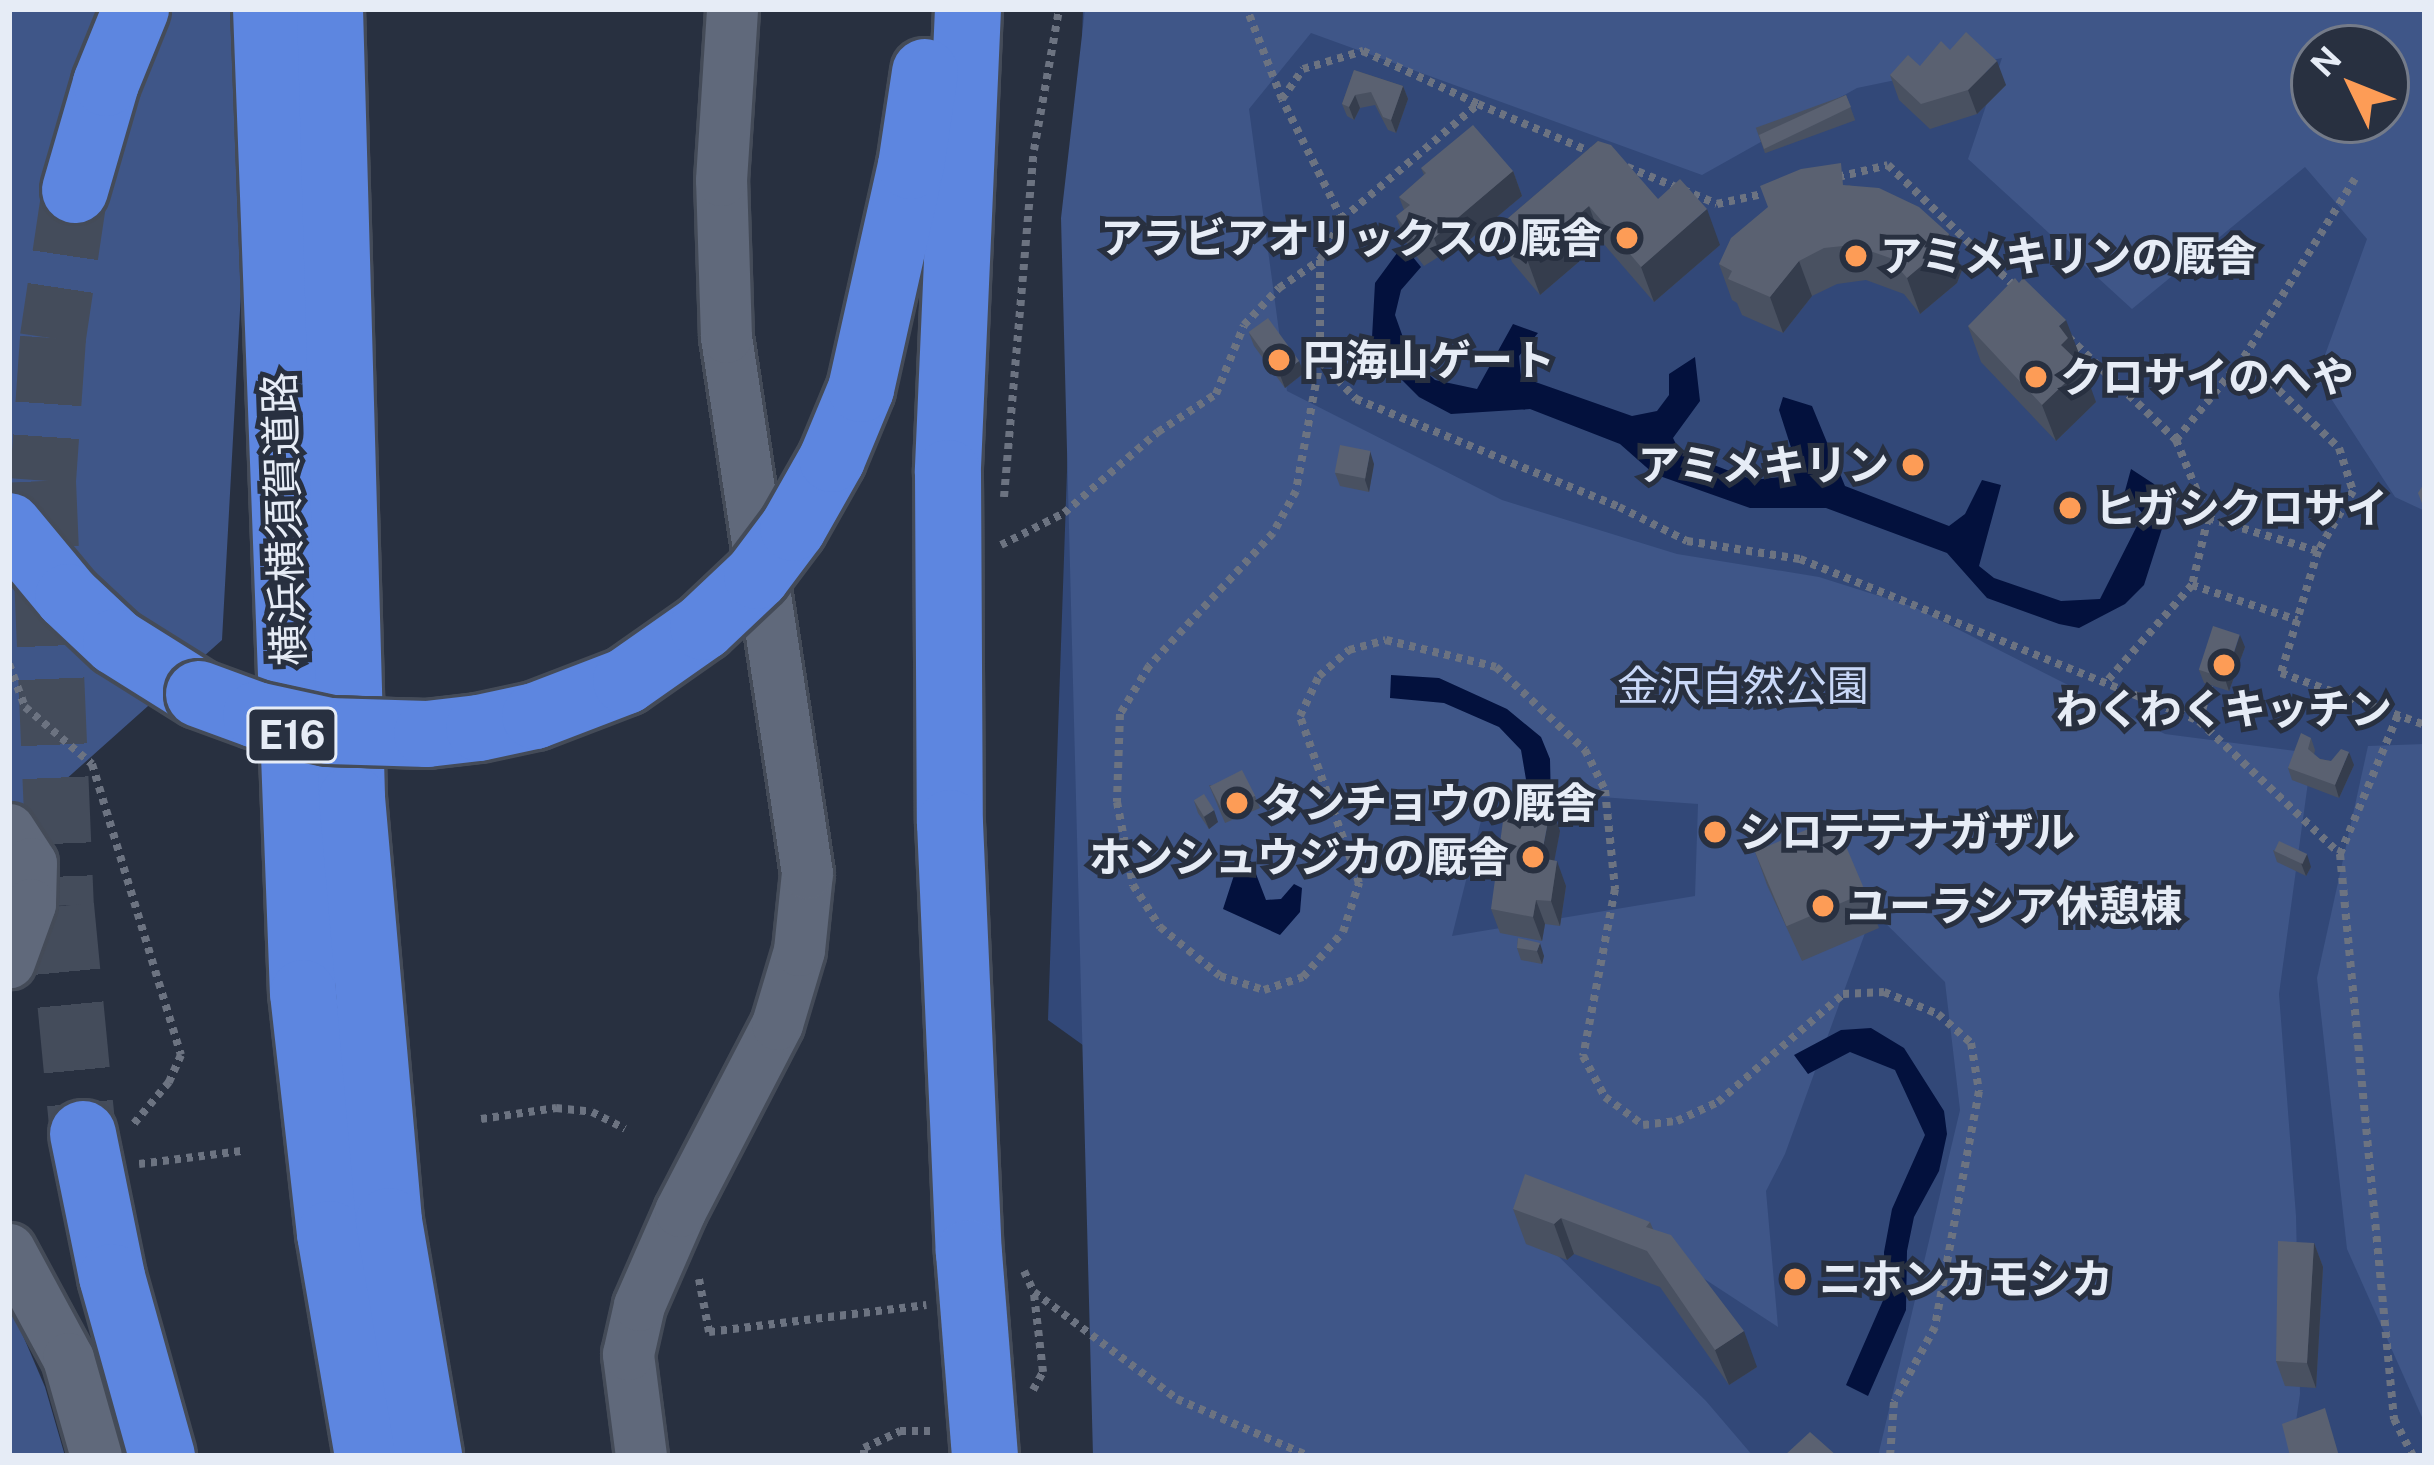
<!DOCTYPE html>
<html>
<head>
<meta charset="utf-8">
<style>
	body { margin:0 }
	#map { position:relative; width:2434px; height:1465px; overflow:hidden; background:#283040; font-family:"Public Sans","Noto Sans JP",sans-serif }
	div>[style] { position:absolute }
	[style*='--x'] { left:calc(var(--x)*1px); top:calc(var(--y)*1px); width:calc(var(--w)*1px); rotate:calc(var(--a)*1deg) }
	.green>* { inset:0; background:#324878 }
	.forest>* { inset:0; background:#3f5688 }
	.water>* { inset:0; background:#03113d }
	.highway-tunnel>* { height:66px; margin-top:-33px; transform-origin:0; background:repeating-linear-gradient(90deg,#444c5b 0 66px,transparent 0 99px) }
	.path>* { height:8px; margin-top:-4px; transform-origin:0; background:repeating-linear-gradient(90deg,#6c7381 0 6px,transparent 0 12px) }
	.roads { filter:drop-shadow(3px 0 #444b58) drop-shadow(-3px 0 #444b58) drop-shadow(0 3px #444b58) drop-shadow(0 -3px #444b58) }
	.minor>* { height:51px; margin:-25.5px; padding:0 25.5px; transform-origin:25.5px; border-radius:25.5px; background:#60697b }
	.highway>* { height:66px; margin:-33px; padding:0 33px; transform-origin:33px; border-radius:33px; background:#5d86e0 }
	.bridges { filter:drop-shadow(3px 0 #444b58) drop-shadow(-3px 0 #444b58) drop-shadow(0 3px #444b58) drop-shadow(0 -3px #444b58) }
	.highway-bridge>* { height:66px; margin:-33px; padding:0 33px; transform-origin:33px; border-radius:33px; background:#5d86e0 }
	.wall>* { inset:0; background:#495161; transform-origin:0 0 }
	.shaded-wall>* { inset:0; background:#353d4d }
	.building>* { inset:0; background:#5a6171; transform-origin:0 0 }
	.dots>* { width:33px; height:33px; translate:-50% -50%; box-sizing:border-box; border:6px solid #283040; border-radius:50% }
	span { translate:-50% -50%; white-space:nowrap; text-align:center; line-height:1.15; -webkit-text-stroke:10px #283040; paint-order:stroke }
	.shield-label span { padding:3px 9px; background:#283040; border:3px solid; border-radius:9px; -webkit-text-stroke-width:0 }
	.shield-label { font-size:39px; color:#e6ecf6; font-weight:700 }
	.poi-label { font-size:42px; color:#e6ecf6; font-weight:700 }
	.right { translate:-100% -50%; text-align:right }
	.left { translate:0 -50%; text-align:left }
	.street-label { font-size:42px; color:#e6ecf6 }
	.park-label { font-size:42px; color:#c9d8f8 }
	.frame { position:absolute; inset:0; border:12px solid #e6ecf6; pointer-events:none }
	.north { position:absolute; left:2290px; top:24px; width:120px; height:120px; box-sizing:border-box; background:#283040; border:3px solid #747b89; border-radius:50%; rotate:313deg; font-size:33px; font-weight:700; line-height:48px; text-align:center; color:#e6ecf6 }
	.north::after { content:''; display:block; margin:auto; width:42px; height:54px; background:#fd9c56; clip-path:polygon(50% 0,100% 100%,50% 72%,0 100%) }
</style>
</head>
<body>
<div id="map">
	<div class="green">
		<div style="clip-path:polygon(evenodd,1083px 9px,2425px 9px,2425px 1456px,1656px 1456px,1048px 1020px,1083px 9px,2314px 48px,2386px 48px,2386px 120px,2314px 120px,2314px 48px)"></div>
	</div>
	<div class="forest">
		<div style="clip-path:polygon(9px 9px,232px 9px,242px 274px,222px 640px,36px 806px,9px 871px)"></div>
		<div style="clip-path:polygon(evenodd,1085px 9px,2425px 9px,2425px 511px,2395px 497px,2317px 377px,2367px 239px,2305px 167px,2132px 309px,1968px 159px,2002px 58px,1857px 88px,1702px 175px,1311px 33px,1249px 109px,1287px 391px,1502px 500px,1677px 554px,1819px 577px,1914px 607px,2165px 734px,2312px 753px,2279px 994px,2296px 1216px,2300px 1394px,2291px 1456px,1878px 1456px,1960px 1110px,1945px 982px,1873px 911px,1785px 1154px,1766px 1191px,1778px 1327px,1680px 1263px,1550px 1248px,1706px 1401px,1753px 1456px,1093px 1456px,1061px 218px,1085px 9px,2314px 48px,2386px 48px,2386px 120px,2314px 120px,2314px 48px,1085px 9px,1489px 789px,1698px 804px,1695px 896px,1452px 936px,1489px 789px)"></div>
		<div style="clip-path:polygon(2425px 744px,2425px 1424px,2347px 1249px,2317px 978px,2368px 746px)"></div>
		<div style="clip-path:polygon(9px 1303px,45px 1387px,65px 1456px,9px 1456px)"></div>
	</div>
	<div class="water">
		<div style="clip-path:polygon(1403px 245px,1421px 267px,1401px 290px,1395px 315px,1410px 357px,1435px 380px,1477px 389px,1513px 324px,1538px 333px,1519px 356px,1521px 377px,1632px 416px,1657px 411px,1669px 395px,1669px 374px,1695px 357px,1700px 401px,1673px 438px,1680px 452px,1753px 480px,1788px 476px,1796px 463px,1779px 410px,1783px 397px,1812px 406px,1845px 486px,1949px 526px,1965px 514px,1982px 480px,2001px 485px,1979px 566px,1994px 578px,2061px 601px,2100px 599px,2143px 514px,2125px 491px,2131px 469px,2154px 484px,2168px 510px,2144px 585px,2125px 604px,2079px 628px,2059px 624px,1987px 598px,1947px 553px,1826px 508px,1750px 508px,1654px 474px,1620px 444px,1530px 409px,1451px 414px,1419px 397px,1390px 368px,1372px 338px,1375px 283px)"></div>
		<div style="clip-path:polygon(1391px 675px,1439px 678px,1507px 709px,1541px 737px,1550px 759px,1551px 804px,1530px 803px,1521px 750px,1499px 727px,1444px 703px,1390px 698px)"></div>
		<div style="clip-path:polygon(1251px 861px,1266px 900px,1281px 899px,1294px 884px,1302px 888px,1300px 912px,1280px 935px,1223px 909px,1237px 866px)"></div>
		<div style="clip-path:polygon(1871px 1028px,1904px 1048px,1944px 1111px,1947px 1134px,1939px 1171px,1914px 1217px,1907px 1251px,1906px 1310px,1868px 1396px,1846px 1385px,1885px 1296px,1884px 1252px,1892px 1209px,1925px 1135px,1895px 1070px,1850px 1052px,1808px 1074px,1794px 1055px,1841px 1030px)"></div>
	</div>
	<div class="highway-tunnel">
		<div style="--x:75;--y:190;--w:150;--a:98.5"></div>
		<div style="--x:53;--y:338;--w:143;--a:94"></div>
		<div style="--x:43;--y:481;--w:425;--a:87.6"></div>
		<div style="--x:61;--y:906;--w:229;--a:84.5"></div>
	</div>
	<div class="path">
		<div style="--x:1282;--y:99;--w:37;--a:-55"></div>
		<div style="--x:1303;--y:69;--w:63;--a:-16.7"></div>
		<div style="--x:1363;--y:51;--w:127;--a:24.7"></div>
		<div style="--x:1627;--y:167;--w:97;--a:22.3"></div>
		<div style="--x:1717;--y:204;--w:55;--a:-12.5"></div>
		<div style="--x:1838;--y:177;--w:51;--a:-13.5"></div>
		<div style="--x:1888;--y:165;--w:175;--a:43.8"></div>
		<div style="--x:1342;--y:219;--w:178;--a:-40.2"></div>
		<div style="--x:1478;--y:104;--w:128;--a:23"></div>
		<div style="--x:1320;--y:260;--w:101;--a:90"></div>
		<div style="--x:1320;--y:361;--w:132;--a:100.5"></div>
		<div style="--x:1296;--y:491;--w:48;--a:118.7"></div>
		<div style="--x:1273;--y:533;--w:182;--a:133"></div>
		<div style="--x:1149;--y:666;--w:56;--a:121.1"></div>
		<div style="--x:1120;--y:714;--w:88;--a:92"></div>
		<div style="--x:1117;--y:802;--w:85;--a:79.1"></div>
		<div style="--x:1133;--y:885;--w:50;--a:57.3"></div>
		<div style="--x:1160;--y:927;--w:77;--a:39.2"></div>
		<div style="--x:1220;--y:976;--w:46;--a:17.7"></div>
		<div style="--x:1264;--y:990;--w:41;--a:-18.4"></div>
		<div style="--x:1303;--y:977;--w:60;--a:-48.4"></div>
		<div style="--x:1343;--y:932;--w:52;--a:-71.9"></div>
		<div style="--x:1359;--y:883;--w:177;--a:-109.5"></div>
		<div style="--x:1300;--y:716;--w:44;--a:-64.6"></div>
		<div style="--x:1319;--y:676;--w:40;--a:-41"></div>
		<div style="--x:1349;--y:650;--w:38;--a:-15"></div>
		<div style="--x:1386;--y:640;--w:113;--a:13.8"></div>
		<div style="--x:1496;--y:667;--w:122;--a:43"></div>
		<div style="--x:1585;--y:750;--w:45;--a:63.4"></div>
		<div style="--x:1605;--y:790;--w:100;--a:84.2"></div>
		<div style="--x:1615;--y:889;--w:170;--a:100.8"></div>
		<div style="--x:1583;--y:1056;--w:47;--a:61.8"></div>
		<div style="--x:1605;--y:1097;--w:47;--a:36.4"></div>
		<div style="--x:1643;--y:1125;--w:34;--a:-7"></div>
		<div style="--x:1677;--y:1121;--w:45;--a:-24.9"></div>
		<div style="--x:1718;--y:1102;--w:165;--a:-40.8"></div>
		<div style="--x:1843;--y:994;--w:41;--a:-2.8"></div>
		<div style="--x:1884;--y:992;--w:58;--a:22.2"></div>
		<div style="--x:1938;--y:1014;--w:44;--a:41.3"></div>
		<div style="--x:1971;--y:1043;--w:49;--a:80.5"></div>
		<div style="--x:1979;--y:1091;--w:240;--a:100.6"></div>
		<div style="--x:1935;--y:1327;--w:85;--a:118.7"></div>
		<div style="--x:1894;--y:1402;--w:54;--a:94.2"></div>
		<div style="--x:2068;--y:337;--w:149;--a:43.6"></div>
		<div style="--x:2176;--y:440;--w:84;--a:67.7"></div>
		<div style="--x:2208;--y:518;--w:69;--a:103.4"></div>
		<div style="--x:2192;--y:585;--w:128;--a:131.5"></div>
		<div style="--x:2244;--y:357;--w:132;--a:43.8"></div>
		<div style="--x:2339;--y:448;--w:45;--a:72"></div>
		<div style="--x:2353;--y:491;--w:69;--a:120.3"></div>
		<div style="--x:2318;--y:551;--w:127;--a:106.9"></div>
		<div style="--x:2281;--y:673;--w:153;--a:19.9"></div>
		<div style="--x:1321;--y:362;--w:51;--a:46.6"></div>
		<div style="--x:1356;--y:399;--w:284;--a:22.3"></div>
		<div style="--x:1619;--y:507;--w:76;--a:26.6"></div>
		<div style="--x:1687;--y:541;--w:114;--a:9.1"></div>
		<div style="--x:1800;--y:559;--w:431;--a:22.1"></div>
		<div style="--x:2199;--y:721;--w:194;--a:43.3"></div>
		<div style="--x:2340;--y:854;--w:568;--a:84.54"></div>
		<div style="--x:2394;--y:1419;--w:42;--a:62.8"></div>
		<div style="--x:2176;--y:440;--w:107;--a:-50.7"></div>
		<div style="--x:2244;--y:357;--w:210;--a:-58.1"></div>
		<div style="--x:1004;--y:497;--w:348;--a:-85.1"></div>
		<div style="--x:1034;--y:150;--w:143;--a:-79.9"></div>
		<div style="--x:2208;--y:518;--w:115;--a:16.7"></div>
		<div style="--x:1001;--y:545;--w:71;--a:-26.9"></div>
		<div style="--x:1064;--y:513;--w:124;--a:-40.8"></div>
		<div style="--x:1158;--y:432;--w:69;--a:-33.2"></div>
		<div style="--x:1216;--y:394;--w:74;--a:-67.9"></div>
		<div style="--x:1244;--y:325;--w:51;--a:-46.6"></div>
		<div style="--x:1279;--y:288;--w:50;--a:-34.3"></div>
		<div style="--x:1320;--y:260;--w:47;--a:-61.8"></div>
		<div style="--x:1342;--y:219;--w:134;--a:-116.6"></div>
		<div style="--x:1282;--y:99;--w:97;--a:-111.3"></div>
		<div style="--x:2192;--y:585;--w:111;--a:18.4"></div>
		<div style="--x:9;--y:664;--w:46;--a:69.6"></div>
		<div style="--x:25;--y:707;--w:88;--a:40.4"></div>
		<div style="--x:92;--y:764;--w:304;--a:73"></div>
		<div style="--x:181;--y:1055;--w:30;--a:114"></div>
		<div style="--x:169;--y:1082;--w:59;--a:130.2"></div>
		<div style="--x:2199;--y:721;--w:37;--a:-74"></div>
		<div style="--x:2340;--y:854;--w:151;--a:-67.4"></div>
		<div style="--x:481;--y:1119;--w:76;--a:-8.3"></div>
		<div style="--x:556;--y:1108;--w:36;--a:6"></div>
		<div style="--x:592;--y:1112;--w:37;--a:27"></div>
		<div style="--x:139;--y:1164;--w:103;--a:-7.3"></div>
		<div style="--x:1024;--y:1271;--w:23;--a:65"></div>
		<div style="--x:1034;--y:1292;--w:179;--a:36.8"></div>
		<div style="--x:1177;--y:1399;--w:144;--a:23.4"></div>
		<div style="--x:699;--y:1279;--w:54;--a:79.3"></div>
		<div style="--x:709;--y:1332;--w:219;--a:-7.1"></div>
		<div style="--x:1033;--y:1390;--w:21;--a:-61"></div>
		<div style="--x:1043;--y:1372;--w:79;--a:-96.6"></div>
		<div style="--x:864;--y:1456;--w:8;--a:-90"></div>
		<div style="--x:864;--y:1448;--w:40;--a:-25"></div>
		<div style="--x:900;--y:1431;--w:35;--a:0"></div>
	</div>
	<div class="roads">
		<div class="minor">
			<div style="--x:9;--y:829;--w:40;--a:57.1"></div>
			<div style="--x:31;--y:863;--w:41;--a:91.4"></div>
			<div style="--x:30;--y:904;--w:62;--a:109.9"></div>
			<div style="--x:9;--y:1249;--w:124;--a:61.6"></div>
			<div style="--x:68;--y:1358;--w:102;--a:74.1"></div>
			<div style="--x:641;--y:1456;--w:103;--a:-97.3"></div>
			<div style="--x:628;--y:1354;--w:50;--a:-77.3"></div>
			<div style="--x:639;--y:1305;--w:103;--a:-66.4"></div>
			<div style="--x:680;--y:1211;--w:211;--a:-62.6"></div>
			<div style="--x:777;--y:1024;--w:77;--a:-73.4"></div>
			<div style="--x:799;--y:950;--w:77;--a:-84.1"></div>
			<div style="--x:807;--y:873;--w:542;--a:-98.59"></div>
			<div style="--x:726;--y:337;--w:157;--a:-91.8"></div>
			<div style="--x:721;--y:180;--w:171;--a:-86.3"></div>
		</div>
		<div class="highway">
			<div style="--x:266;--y:9;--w:985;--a:87.85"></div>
			<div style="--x:303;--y:993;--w:243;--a:83.6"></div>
			<div style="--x:330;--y:1234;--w:225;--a:80.3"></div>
			<div style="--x:330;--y:9;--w:789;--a:88.4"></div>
			<div style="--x:352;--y:798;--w:425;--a:85"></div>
			<div style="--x:389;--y:1221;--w:238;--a:80.3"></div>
			<div style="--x:75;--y:190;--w:111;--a:-73.8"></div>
			<div style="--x:106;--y:83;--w:80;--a:-67.9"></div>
			<div style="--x:9;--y:526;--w:92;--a:50.3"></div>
			<div style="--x:68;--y:597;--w:66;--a:43.2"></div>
			<div style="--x:116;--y:642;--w:98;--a:32.1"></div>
			<div style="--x:83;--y:1134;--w:146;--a:78.5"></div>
			<div style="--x:112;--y:1277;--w:186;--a:74.4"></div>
		</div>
	</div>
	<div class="bridges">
		<div class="highway-bridge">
			<div style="--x:968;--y:9;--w:464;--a:92.5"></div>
			<div style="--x:948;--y:473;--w:350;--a:89.7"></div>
			<div style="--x:950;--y:823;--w:430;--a:87.5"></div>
			<div style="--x:969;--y:1253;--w:204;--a:85.5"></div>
			<div style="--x:199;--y:694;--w:61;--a:20.2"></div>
			<div style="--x:256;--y:715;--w:75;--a:12.4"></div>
			<div style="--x:329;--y:731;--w:98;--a:1.8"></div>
			<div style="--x:427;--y:734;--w:52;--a:-6.6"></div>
			<div style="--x:479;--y:728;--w:57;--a:-12.1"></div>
			<div style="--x:535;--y:716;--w:97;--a:-21"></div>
			<div style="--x:626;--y:681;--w:94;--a:-35"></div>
			<div style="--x:703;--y:627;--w:74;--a:-43.4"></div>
			<div style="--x:757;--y:576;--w:60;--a:-53.1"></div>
			<div style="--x:793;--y:528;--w:79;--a:-60.5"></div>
			<div style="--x:832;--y:459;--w:76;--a:-67.5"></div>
			<div style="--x:861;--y:389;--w:229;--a:-77.4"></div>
			<div style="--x:911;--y:166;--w:95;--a:-81.5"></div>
		</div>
	</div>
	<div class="wall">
		<div style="clip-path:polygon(1950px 50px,2006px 85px,1977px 114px,1930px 129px,1899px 100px,1890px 75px,1920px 66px)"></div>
		<div style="clip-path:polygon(1354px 70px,1403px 86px,1408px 99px,1396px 133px,1388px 130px,1375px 105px,1360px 108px,1354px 120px,1347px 116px,1342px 104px)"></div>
		<div style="left:1846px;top:95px;width:27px;height:96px;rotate:70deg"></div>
		<div style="clip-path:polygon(1598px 141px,1658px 199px,1720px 245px,1654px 302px,1602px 242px,1540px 295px,1512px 262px,1499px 226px)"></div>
		<div style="clip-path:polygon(1421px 168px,1513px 171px,1522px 196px,1443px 262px,1440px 256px,1424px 266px,1405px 241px,1396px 216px,1404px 210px,1399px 197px,1424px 175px)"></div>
		<div style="clip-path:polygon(1849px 185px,1949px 234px,1962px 270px,1957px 283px,1920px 314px,1904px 294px,1866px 280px,1837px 284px,1812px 296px,1783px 333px,1742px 315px,1737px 303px,1732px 300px,1719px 264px)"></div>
		<div style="clip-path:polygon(1968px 326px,2080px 356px,2076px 359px,2096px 402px,2056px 441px,1981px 362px)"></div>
		<div style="clip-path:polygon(1249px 333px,1304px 373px,1285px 388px,1254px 346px)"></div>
		<div style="clip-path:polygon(1374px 464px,1369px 492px,1340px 486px,1335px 473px)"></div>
		<div style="clip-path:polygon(2245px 647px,2229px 691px,2204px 683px,2199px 670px)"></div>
		<div style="clip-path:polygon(2311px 738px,2315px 750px,2314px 755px,2320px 759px,2354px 765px,2339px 798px,2292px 780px,2288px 768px)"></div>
		<div style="clip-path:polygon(1209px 785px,1255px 796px,1260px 808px,1225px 823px)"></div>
		<div style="clip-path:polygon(1194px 801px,1218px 822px,1209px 829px,1198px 813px)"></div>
		<div style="clip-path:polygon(1560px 831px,1554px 861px,1566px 886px,1560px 926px,1545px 924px,1542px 941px,1500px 933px,1491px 909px)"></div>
		<div style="clip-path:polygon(1754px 849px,1866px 892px,1879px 928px,1802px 961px,1767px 885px)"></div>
		<div style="clip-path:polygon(2273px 850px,2311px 867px,2306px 876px,2277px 862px)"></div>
		<div style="clip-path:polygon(1518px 938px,1544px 956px,1542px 964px,1521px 960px,1517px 948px)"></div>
		<div style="clip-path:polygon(1513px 1209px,1650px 1222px,1653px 1229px,1757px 1367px,1729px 1385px,1660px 1287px,1574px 1254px,1567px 1260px,1526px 1244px)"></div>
		<div style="clip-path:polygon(2314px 1243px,2323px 1267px,2316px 1388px,2285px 1386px,2276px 1361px)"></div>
	</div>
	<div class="shaded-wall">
		<div style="clip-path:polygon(1997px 61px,2006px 85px,1977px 114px,1968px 90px)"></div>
		<div style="clip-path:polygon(1403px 86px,1408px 99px,1396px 133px,1391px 120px)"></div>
		<div style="clip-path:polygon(1355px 95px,1360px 108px,1354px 120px,1349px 107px)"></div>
		<div style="clip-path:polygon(1513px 171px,1522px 196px,1443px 262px,1434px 238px)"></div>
		<div style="clip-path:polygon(1589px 206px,1602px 242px,1540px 295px,1527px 259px)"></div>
		<div style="clip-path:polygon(1707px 209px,1720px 245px,1654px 302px,1641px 267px)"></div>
		<div style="clip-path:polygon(1949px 234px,1962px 270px,1957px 283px,1920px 314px,1907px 278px)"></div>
		<div style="clip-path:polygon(1799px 261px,1812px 296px,1783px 333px,1770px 297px)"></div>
		<div style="clip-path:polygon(2066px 320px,2080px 356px,2076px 359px,2083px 366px,2096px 402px,2056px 441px,2042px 405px,2061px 345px,2059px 326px)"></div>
		<div style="clip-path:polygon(1299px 361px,1304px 373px,1285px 388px,1280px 375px)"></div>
		<div style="clip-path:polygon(1370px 451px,1374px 464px,1369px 492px,1365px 480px)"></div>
		<div style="clip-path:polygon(2240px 635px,2245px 647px,2229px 691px,2225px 679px)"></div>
		<div style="clip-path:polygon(2349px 752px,2354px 765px,2339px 798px,2335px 785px)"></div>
		<div style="clip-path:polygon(1551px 806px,1560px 831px,1550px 883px,1541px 858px)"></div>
		<div style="clip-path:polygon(1214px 810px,1218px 822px,1209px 829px,1204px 817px)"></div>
		<div style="clip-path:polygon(2307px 854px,2311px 867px,2306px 876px,2301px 863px)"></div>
		<div style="clip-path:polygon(1557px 861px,1566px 886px,1560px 926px,1551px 901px)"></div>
		<div style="clip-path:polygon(1536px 900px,1545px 924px,1542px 941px,1533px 917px)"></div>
		<div style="clip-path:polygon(1540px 943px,1544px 956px,1542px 964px,1537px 951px)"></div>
		<div style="clip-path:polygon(1561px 1218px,1574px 1254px,1567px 1260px,1554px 1224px)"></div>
		<div style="clip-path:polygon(2314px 1243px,2323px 1267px,2316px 1388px,2307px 1363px)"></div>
		<div style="clip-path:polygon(1744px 1331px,1757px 1367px,1729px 1385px,1715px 1350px)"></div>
	</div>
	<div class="building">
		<div style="clip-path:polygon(1966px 32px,1997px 61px,1968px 90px,1921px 104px,1890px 75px,1908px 55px,1920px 66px,1941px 41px,1950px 50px)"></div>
		<div style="clip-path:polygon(1354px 70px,1403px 86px,1391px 120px,1383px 117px,1371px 92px,1355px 95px,1349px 107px,1342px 104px)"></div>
		<div style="clip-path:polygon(1846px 95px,1851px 107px,1764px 149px,1759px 135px)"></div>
		<div style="clip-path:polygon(1473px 125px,1513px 171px,1434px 238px,1431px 231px,1415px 241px,1396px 216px,1410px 205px,1399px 197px,1426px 173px,1421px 168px)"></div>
		<div style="clip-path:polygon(1598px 141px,1611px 145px,1658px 199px,1680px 179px,1707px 209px,1641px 267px,1589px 206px,1527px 259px,1499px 226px)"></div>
		<div style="clip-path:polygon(1841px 163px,1843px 185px,1879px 188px,1919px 207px,1949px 234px,1944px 247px,1907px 278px,1890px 258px,1853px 245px,1824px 248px,1799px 261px,1770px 297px,1728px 279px,1732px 271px,1719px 264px,1731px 238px,1768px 207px,1760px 186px,1801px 169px)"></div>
		<div style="clip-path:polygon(2015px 278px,2019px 283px,2023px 278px,2066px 320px,2059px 326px,2068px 338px,2061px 345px,2083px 366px,2042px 405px,1968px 326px)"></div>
		<div style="left:1268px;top:318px;width:53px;height:24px;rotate:54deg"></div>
		<div style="left:1340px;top:445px;width:31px;height:28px;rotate:11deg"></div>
		<div style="clip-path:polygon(2425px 482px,2425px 511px,2418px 493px)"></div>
		<div style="left:2213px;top:626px;width:28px;height:46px;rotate:18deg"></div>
		<div style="clip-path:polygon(2301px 733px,2311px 738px,2308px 749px,2320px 759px,2331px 761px,2341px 749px,2349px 752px,2335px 785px,2288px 768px)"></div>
		<div style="left:1242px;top:770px;width:29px;height:36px;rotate:63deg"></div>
		<div style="left:1204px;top:794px;width:19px;height:12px;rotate:58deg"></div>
		<div style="clip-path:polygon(1506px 799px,1551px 806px,1541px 858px,1557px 861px,1551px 901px,1536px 900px,1533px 917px,1491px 909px)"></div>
		<div style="left:1834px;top:818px;width:81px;height:86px;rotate:67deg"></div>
		<div style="left:2279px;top:841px;width:31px;height:11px;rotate:25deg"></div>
		<div style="clip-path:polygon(1518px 938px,1540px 943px,1537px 951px,1517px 948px)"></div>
		<div style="clip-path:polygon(1525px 1174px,1650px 1222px,1646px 1227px,1671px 1235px,1744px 1331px,1715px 1350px,1647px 1251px,1561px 1218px,1554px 1224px,1513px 1209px)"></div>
		<div style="clip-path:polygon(2278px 1241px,2314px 1243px,2307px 1363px,2276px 1361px)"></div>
		<div style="clip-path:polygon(2325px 1408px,2339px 1456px,2290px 1456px,2282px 1424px)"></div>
		<div style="clip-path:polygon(1810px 1432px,1837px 1456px,1784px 1456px)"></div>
	</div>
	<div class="dots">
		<div style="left:1627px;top:238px;background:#fd9c56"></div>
		<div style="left:1856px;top:256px;background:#fd9c56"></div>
		<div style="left:1279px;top:360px;background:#fd9c56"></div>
		<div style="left:2036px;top:377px;background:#fd9c56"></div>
		<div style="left:1913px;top:465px;background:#fd9c56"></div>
		<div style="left:2070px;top:508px;background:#fd9c56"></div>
		<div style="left:2224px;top:665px;background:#fd9c56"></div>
		<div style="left:1237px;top:803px;background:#fd9c56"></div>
		<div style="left:1715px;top:832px;background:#fd9c56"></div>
		<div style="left:1533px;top:857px;background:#fd9c56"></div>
		<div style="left:1823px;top:906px;background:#fd9c56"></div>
		<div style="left:1795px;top:1279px;background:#fd9c56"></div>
	</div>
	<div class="shield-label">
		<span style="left:292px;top:735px">E16</span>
	</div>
	<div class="poi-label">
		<span class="right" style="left:1603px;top:238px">アラビアオリックスの厩舎</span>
		<span class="left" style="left:1880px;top:256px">アミメキリンの厩舎</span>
		<span class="left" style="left:1303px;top:360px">円海山ゲート</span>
		<span class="left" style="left:2060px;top:377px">クロサイのへや</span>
		<span class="right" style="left:1889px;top:465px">アミメキリン</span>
		<span class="left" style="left:2094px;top:508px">ヒガシクロサイ</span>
		<span style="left:2224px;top:709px">わくわくキッチン</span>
		<span class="left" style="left:1261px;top:803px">タンチョウの厩舎</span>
		<span class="left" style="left:1739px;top:832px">シロテテナガザル</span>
		<span class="right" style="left:1509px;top:857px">ホンシュウジカの厩舎</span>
		<span class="left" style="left:1847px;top:906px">ユーラシア休憩棟</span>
		<span class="left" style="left:1819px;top:1279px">ニホンカモシカ</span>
	</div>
	<div class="street-label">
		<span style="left:284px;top:519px;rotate:-92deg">横浜横須賀道路</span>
	</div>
	<div class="park-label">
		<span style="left:1743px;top:686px">金沢自然公園</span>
	</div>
	<div class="frame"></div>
	<div class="north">N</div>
</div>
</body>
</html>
